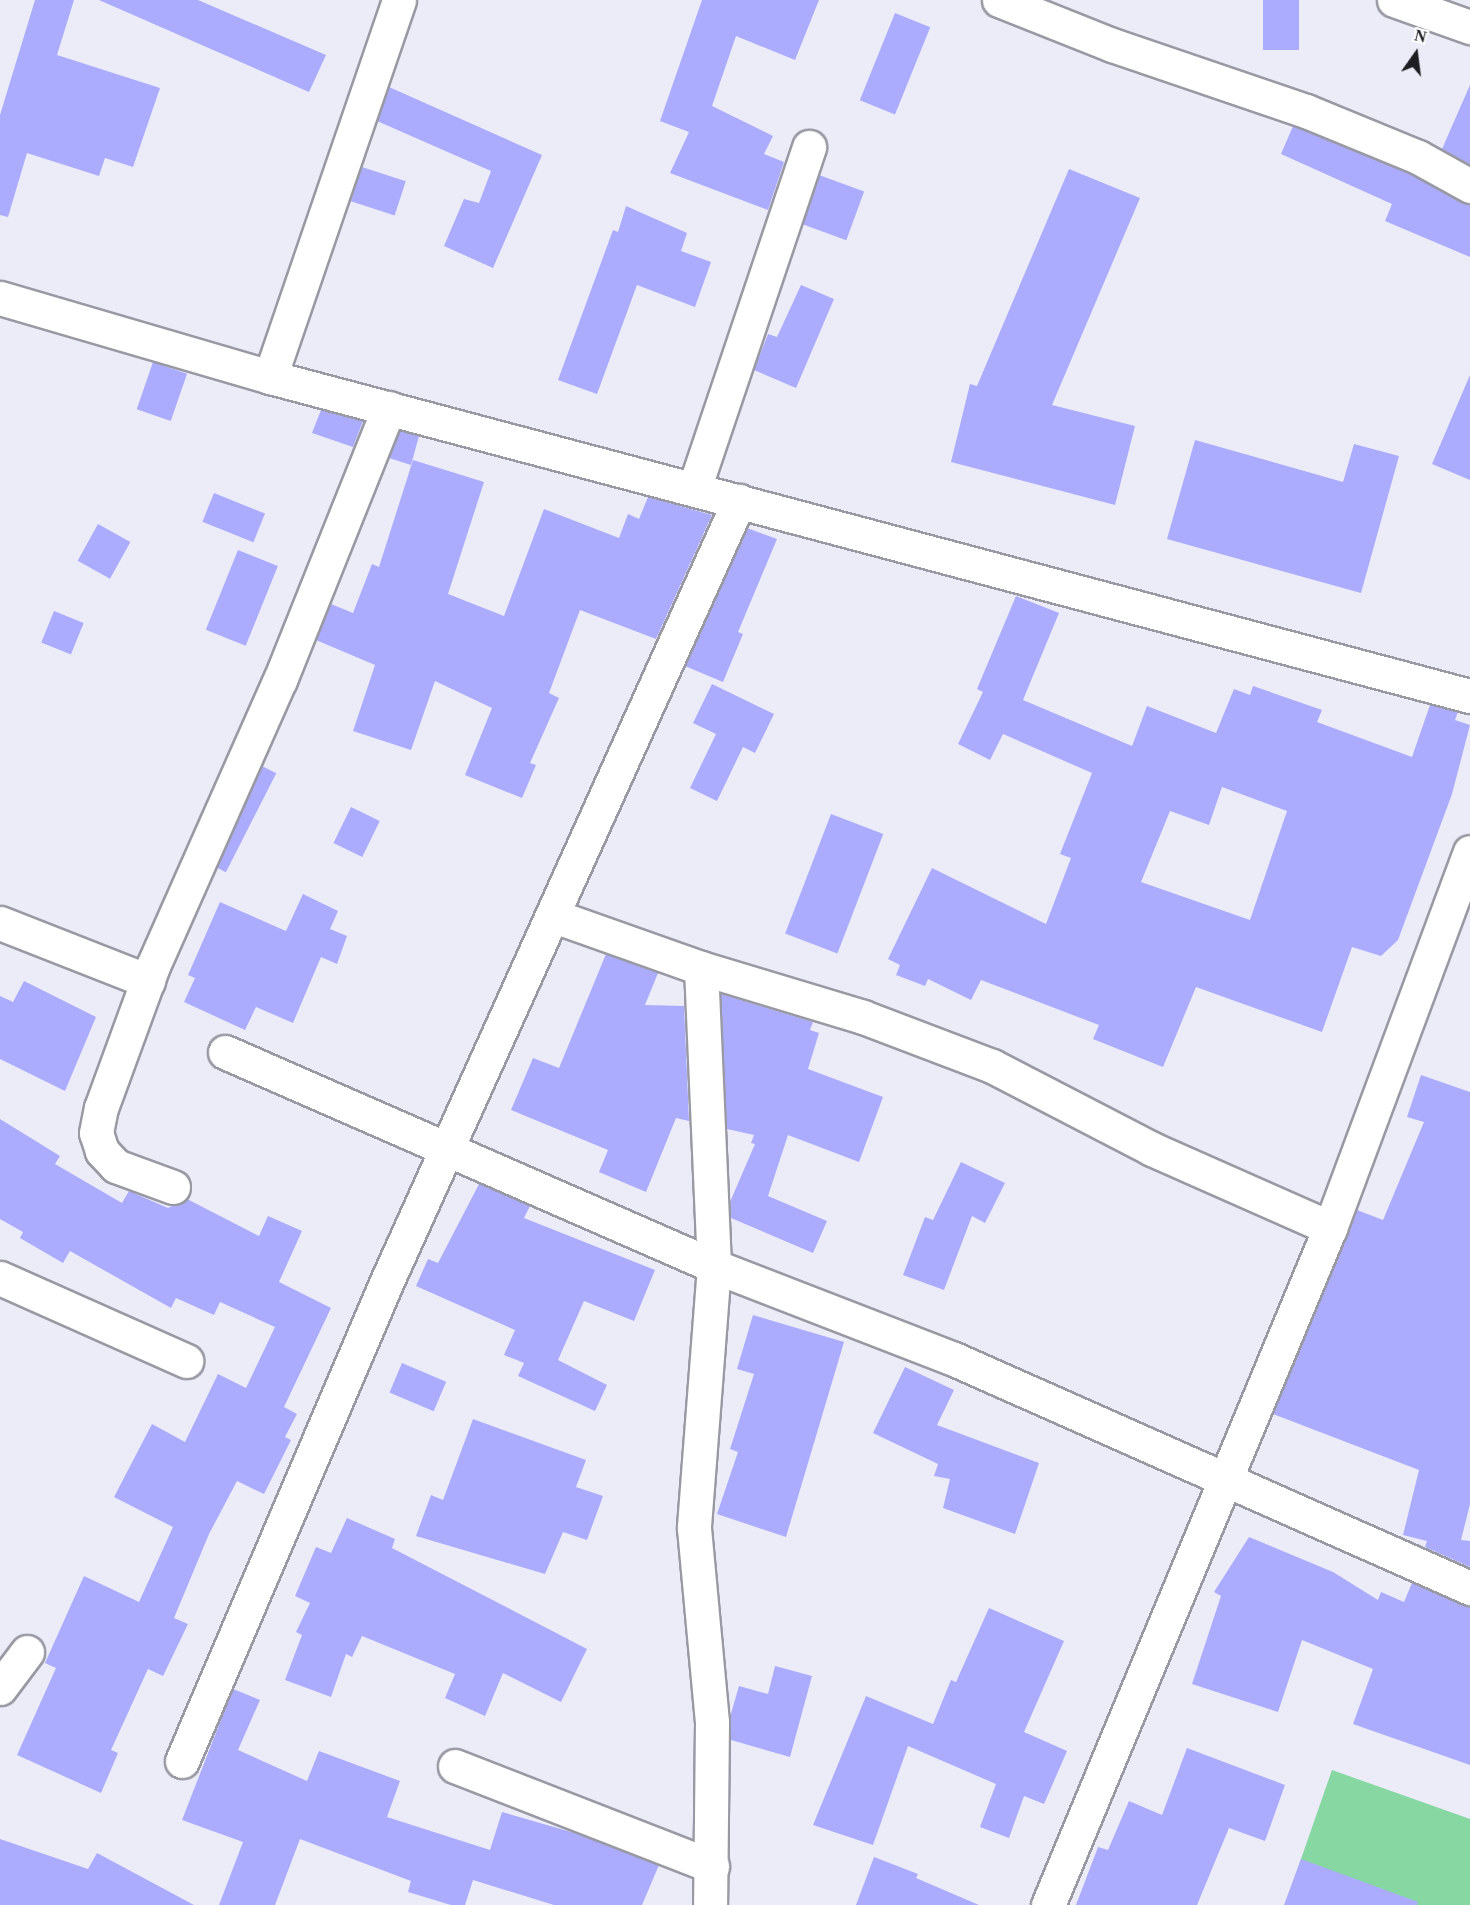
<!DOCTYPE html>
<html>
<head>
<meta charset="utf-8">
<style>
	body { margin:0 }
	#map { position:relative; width:1470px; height:1905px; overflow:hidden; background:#ebecf8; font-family:"Times New Roman",serif }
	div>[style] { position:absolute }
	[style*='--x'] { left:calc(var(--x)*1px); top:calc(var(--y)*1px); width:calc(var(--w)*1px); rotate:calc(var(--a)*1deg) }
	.green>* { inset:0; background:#86d7a2 }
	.building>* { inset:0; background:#acacfe; transform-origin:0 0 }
	.roads { filter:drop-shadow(2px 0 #9999a4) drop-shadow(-2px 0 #9999a4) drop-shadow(0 2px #9999a4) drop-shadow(0 -2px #9999a4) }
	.minor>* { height:33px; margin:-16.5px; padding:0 16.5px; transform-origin:16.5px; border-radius:16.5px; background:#fff }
	.tertiary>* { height:33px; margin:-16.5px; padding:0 16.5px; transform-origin:16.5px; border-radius:16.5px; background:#fff }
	span { translate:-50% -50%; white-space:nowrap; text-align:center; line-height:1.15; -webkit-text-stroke:5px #fff; paint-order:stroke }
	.north { position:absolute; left:1386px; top:24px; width:60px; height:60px; -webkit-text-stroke:4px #fff; paint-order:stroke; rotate:14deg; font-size:16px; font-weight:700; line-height:24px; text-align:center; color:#1d1d22 }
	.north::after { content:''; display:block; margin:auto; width:21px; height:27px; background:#1d1d22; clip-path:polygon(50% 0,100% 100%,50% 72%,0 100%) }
</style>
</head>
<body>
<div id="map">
	<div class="green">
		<div style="clip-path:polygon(1332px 1770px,1470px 1819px,1470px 1905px,1285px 1905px)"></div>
	</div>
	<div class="building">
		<div style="clip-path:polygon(35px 0,74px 0,57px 55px,160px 88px,133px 167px,105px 158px,99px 176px,27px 153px,8px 217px,0 215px,0 115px)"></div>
		<div style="clip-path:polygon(99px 0,198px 0,326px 55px,309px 92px)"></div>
		<div style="clip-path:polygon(702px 0,819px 0,795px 60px,736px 36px,712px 106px,773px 136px,764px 154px,784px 162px,768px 210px,670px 173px,689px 132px,660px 121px)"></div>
		<div style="left:1263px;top:0;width:36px;height:50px"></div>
		<div style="left:895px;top:13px;width:38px;height:94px;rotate:22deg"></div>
		<div style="clip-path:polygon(1470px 85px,1470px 165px,1442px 149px)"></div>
		<div style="clip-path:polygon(389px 87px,542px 155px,493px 268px,444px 246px,464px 199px,479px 203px,491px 171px,377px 121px)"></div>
		<div style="clip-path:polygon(1293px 126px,1410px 174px,1470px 205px,1470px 257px,1385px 221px,1392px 204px,1281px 154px)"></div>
		<div style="left:362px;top:167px;width:46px;height:36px;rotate:18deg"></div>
		<div style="clip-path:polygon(1069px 169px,1140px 198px,1052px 405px,1135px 426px,1115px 505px,951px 462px,970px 384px,977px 386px)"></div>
		<div style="left:819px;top:175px;width:48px;height:52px;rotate:20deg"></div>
		<div style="clip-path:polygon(626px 206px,687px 233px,681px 251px,711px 262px,695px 307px,637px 285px,597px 394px,558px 380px,613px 230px,618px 232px)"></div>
		<div style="clip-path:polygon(801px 285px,834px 299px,796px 388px,754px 370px,768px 334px,777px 337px)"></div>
		<div style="left:153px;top:362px;width:36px;height:50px;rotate:19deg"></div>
		<div style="clip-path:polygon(1470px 375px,1470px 480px,1432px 464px)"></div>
		<div style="clip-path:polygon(321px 410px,363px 421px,353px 447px,312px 433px)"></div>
		<div style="clip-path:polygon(400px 431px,419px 436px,411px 465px,389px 458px)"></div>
		<div style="clip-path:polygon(1195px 440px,1343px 482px,1354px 444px,1399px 456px,1361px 593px,1167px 539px)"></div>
		<div style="clip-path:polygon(413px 460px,484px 482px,448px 594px,504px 616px,544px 509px,619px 538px,628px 514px,639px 519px,648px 497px,712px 515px,656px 639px,580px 610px,549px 693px,559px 698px,530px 763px,536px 765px,522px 798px,465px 775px,492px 708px,435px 681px,411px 750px,353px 731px,375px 665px,316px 640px,331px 604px,353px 613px,372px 564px,379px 567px)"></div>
		<div style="left:214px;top:493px;width:55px;height:31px;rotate:22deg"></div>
		<div style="left:98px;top:524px;width:37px;height:42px;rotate:29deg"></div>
		<div style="clip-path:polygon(747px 528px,777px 539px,738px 632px,743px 634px,723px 682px,685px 666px)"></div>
		<div style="left:238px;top:550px;width:43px;height:86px;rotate:22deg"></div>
		<div style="clip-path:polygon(evenodd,1016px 596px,1059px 613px,1023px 700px,1132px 746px,1147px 706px,1216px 733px,1234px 689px,1250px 695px,1253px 686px,1322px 710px,1317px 722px,1412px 757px,1430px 705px,1458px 712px,1455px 720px,1470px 725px,1452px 794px,1398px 940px,1381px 956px,1352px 947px,1322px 1032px,1196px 987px,1163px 1067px,1093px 1039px,1099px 1025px,981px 980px,971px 1000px,928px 979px,925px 986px,896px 975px,900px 965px,888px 959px,932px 868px,1046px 924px,1071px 858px,1060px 854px,1092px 773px,1003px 734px,990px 760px,958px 744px,983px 692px,977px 689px,1016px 596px,1222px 787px,1287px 811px,1250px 920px,1141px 882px,1170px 811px,1209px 825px,1222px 787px)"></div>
		<div style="left:54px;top:611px;width:32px;height:34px;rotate:22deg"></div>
		<div style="clip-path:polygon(712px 684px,774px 714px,755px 753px,743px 747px,717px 801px,690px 788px,716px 734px,693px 723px)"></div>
		<div style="left:262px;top:766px;width:16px;height:111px;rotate:27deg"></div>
		<div style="left:351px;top:807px;width:32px;height:40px;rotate:26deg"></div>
		<div style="left:831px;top:814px;width:56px;height:128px;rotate:21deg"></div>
		<div style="clip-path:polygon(303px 894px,338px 911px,330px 929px,347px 936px,337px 964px,321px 957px,293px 1023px,256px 1007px,245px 1030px,184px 1002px,195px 978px,188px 975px,220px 902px,286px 931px)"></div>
		<div style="clip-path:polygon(606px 954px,658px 973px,645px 1005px,684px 1006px,689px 1121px,676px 1118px,646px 1192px,599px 1172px,608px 1150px,511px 1110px,533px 1058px,559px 1068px)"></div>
		<div style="clip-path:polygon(24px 981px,96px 1017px,65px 1091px,0 1059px,0 996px,13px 1002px)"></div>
		<div style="clip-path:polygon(721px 994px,813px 1022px,810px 1030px,819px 1033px,808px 1069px,883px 1097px,859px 1162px,788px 1135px,768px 1196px,827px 1221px,813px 1253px,731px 1218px,730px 1202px,755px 1144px,751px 1143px,754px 1135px,727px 1129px)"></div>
		<div style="clip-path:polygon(1421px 1075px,1470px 1092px,1470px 1504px,1461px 1540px,1470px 1541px,1470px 1567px,1425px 1547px,1427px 1541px,1403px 1535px,1419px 1470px,1273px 1414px,1357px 1210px,1383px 1220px,1424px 1122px,1407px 1117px)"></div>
		<div style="clip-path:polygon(0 1119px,60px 1156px,55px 1164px,122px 1203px,129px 1191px,168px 1208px,187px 1199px,259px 1236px,268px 1216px,302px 1231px,279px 1282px,331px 1308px,284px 1407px,297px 1414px,285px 1437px,291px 1440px,264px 1494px,237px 1481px,209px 1534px,174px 1618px,188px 1624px,163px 1676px,148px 1669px,111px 1750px,118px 1753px,101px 1793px,17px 1755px,56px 1668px,45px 1663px,84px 1576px,139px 1602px,173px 1527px,114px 1497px,152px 1424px,185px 1442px,218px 1374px,246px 1388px,275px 1327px,220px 1302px,214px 1315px,176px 1298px,171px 1308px,70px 1251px,63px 1263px,20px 1238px,23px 1232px,0 1219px)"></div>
		<div style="clip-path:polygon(961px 1162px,1005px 1183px,985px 1223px,972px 1216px,944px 1290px,903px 1275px,925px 1217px,933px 1220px)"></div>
		<div style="clip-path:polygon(479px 1184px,530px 1206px,524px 1218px,655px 1270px,634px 1321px,584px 1301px,558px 1360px,607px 1385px,595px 1411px,518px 1376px,524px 1363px,504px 1355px,515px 1330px,416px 1286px,428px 1259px,438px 1263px)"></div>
		<div style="clip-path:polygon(753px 1315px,844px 1342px,786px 1537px,717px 1514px,738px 1452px,730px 1449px,754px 1374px,737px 1369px)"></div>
		<div style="left:402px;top:1363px;width:48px;height:32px;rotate:23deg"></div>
		<div style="clip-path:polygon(905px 1367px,954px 1390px,937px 1425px,1039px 1463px,1015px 1534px,943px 1508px,950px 1479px,934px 1476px,938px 1464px,873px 1433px)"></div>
		<div style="clip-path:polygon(473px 1419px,586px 1460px,576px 1487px,603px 1496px,587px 1540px,563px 1532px,545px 1574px,416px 1536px,431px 1495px,443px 1500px)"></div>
		<div style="clip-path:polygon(347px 1518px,395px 1539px,392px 1548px,587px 1649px,561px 1702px,503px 1673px,485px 1716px,445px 1698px,455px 1674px,362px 1636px,352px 1657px,346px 1654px,331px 1697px,285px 1680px,302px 1635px,296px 1632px,310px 1603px,295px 1596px,316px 1547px,331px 1553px)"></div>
		<div style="clip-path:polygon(1249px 1537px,1333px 1572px,1378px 1600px,1381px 1592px,1404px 1602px,1412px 1583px,1470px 1606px,1470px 1765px,1353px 1724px,1373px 1669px,1302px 1640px,1278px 1712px,1192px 1684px,1221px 1596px,1214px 1592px)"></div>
		<div style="clip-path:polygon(989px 1608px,1064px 1641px,1024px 1732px,1067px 1751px,1044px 1804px,1024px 1796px,1009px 1838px,980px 1827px,996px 1784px,908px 1746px,873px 1845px,813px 1825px,866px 1696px,933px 1724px,951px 1680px,956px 1682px)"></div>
		<div style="clip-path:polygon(775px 1666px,812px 1676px,790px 1757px,731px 1740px,730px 1717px,739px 1686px,768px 1694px)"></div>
		<div style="clip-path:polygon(233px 1689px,260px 1700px,238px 1750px,307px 1781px,319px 1751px,400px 1781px,387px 1817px,490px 1850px,502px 1812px,578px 1834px,659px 1865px,642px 1905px,554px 1905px,473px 1880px,465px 1905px,451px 1905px,408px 1892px,411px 1881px,300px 1839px,275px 1905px,219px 1905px,243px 1842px,182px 1820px)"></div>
		<div style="clip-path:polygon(1187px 1748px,1285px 1785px,1265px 1841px,1229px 1828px,1197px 1905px,1076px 1905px,1098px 1847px,1108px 1850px,1129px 1801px,1162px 1815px)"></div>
		<div style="clip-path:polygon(0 1839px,88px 1869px,97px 1853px,194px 1905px,0 1905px)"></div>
		<div style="clip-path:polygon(874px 1857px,918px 1874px,916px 1878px,979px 1905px,856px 1905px)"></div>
		<div style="clip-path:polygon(1301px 1859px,1418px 1902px,1417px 1905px,1284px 1905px)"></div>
	</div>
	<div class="roads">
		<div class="minor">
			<div style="--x:999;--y:0;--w:122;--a:21.7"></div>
			<div style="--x:1112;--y:45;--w:205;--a:18.8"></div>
			<div style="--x:1306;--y:111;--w:121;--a:22.3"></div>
			<div style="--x:1418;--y:157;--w:60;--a:29.1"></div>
			<div style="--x:1394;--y:0;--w:81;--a:19.6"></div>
			<div style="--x:270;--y:377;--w:398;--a:-71.1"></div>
			<div style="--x:694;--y:489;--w:361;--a:-71.4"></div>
			<div style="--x:554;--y:916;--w:156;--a:19.5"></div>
			<div style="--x:701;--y:968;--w:169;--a:16.8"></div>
			<div style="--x:863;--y:1017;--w:138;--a:20.8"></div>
			<div style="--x:992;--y:1066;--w:180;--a:27.4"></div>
			<div style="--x:1152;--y:1149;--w:195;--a:23.9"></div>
			<div style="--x:0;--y:923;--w:159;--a:21.4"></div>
			<div style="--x:701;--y:968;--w:298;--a:87.5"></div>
			<div style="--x:714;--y:1266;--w:263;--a:94.4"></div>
			<div style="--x:694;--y:1528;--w:195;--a:84.7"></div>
			<div style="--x:712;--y:1722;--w:183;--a:90.6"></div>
			<div style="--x:225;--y:1052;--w:534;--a:23.64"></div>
			<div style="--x:714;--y:1266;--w:257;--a:21.2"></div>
			<div style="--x:954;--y:1359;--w:565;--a:23.93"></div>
			<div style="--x:173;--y:1187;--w:61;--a:-159.8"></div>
			<div style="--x:116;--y:1166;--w:21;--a:-133"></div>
			<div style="--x:102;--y:1151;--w:19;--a:-108"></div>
			<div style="--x:96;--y:1133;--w:25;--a:-79"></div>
			<div style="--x:101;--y:1108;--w:151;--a:-69.9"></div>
			<div style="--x:153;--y:966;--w:313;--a:-66.1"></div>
			<div style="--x:280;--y:680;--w:293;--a:-68.2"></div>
			<div style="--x:0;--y:1278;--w:204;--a:24"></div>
			<div style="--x:0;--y:1688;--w:45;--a:-53.1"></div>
			<div style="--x:182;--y:1761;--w:522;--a:-66.87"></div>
			<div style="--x:387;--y:1281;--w:856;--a:-65.71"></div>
			<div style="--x:455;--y:1766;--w:276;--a:21.3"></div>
			<div style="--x:1048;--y:1905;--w:733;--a:-67.39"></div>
			<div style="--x:1330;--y:1228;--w:401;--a:-69.6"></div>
		</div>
		<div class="tertiary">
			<div style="--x:0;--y:298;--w:281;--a:16.3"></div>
			<div style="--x:270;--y:377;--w:1242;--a:14.89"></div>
		</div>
	</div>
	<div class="north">N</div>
</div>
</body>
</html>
